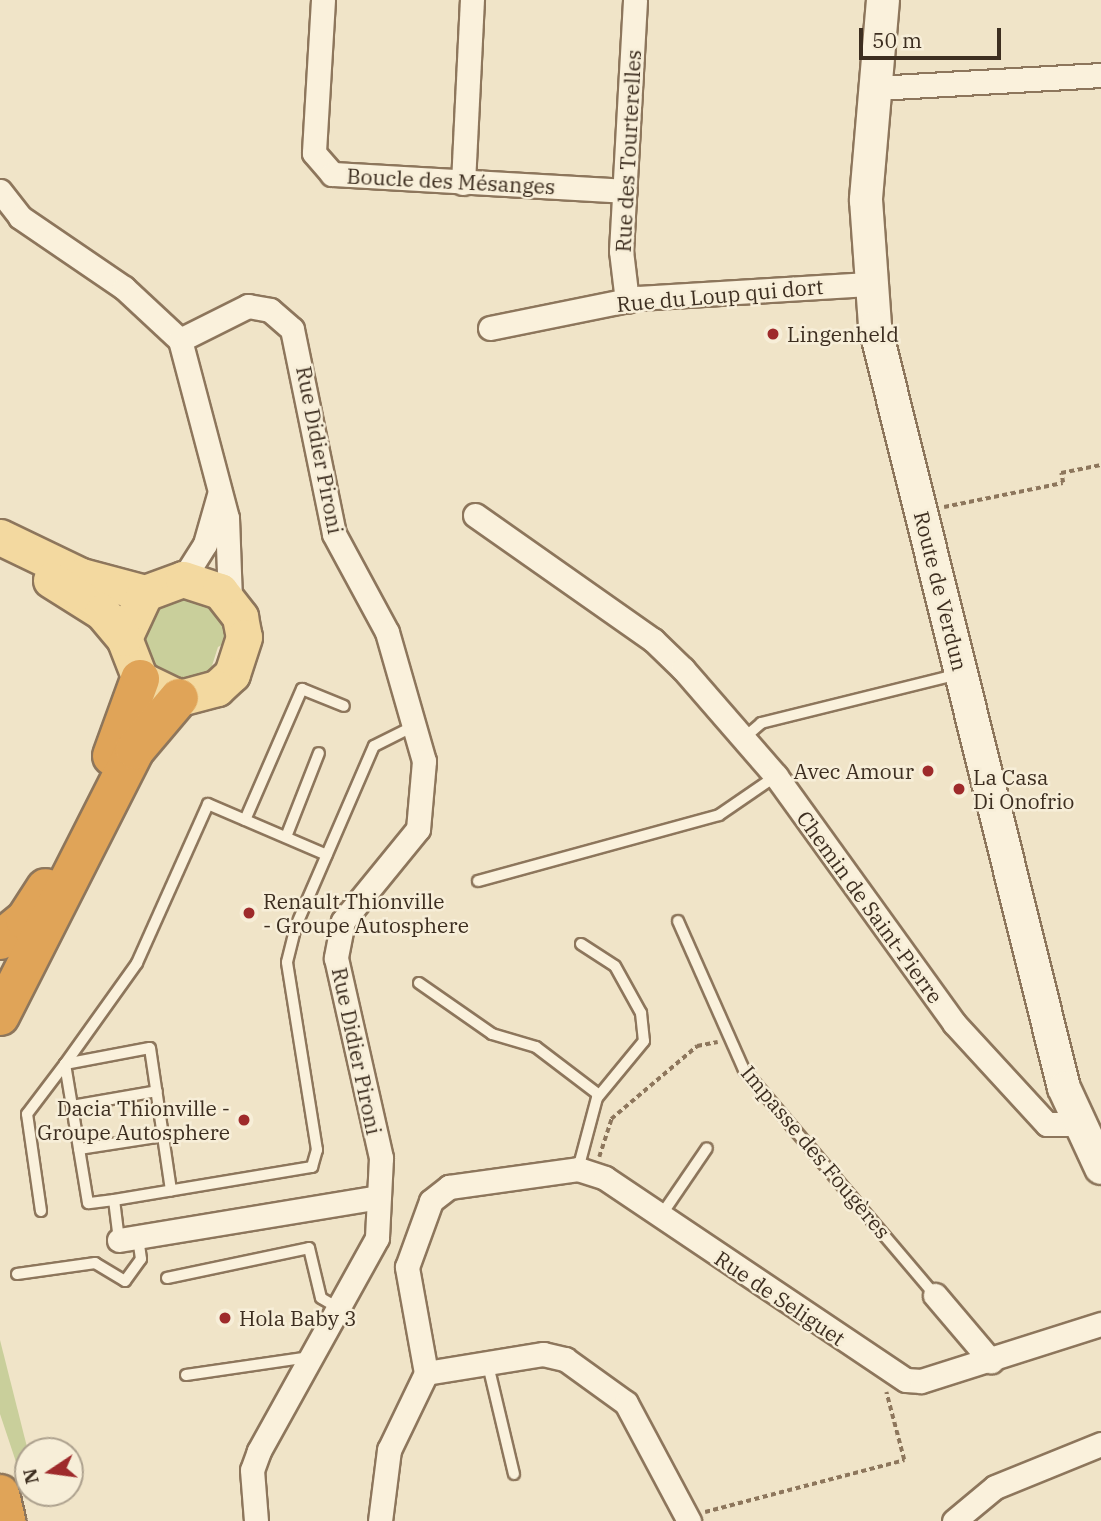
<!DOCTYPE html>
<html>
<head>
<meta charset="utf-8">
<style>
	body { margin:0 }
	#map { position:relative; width:1101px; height:1521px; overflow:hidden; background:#f0e4c8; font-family:"IBM Plex Serif",serif }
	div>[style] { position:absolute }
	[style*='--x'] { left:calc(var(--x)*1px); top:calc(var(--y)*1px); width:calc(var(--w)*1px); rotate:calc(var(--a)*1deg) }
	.green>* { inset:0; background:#c9cf9b }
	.path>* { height:3.5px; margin-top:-1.75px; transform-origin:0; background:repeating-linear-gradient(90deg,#8d765c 0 5px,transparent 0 8.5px) }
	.roads { filter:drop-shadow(2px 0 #8d765c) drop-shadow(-2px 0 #8d765c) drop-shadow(0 2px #8d765c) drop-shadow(0 -2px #8d765c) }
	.service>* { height:10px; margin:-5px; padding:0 5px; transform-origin:5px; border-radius:5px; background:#faf1dc }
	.minor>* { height:23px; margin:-11.5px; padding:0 11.5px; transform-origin:11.5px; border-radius:11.5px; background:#faf1dc }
	.secondary>* { height:32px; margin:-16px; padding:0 16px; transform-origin:16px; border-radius:16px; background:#faf1dc }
	.primary>* { height:35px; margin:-17.5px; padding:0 17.5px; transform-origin:17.5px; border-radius:17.5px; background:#f3d9a0 }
	.motorway>* { height:38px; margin:-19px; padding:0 19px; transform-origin:19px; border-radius:19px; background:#e0a458 }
	.dots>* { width:19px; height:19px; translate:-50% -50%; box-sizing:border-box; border:4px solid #f7eed8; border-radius:50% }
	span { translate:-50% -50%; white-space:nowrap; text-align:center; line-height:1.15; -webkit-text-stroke:5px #f7eed8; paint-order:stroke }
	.street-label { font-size:21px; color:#3d2e20 }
	.poi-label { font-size:21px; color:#3d2e20 }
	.left { translate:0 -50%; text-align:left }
	.right { translate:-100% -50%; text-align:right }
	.north { position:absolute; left:14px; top:1437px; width:70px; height:70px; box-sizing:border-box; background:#f7eed8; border:2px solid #ada18e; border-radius:50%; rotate:257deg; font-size:19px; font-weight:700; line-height:28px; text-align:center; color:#3d2e20 }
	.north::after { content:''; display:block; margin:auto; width:24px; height:32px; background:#9e2a2b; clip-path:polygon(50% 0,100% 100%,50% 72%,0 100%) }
	.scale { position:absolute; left:859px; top:28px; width:142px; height:32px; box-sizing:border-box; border:4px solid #3d2e20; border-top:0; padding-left:9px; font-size:21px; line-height:24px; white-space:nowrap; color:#3d2e20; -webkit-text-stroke:5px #f7eed8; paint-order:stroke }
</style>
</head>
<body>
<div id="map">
	<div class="green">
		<div style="clip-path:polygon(171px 593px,212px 599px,231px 640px,218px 647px,209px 675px,179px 682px,155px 672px,140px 647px,144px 615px)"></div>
		<div style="clip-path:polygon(0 1340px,28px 1451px,27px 1495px,0 1414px)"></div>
	</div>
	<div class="path">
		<div style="--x:944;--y:507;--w:121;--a:-11.4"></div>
		<div style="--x:1063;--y:483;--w:10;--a:-101"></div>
		<div style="--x:1061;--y:473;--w:41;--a:-11.3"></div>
		<div style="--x:599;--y:1157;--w:40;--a:-72"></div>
		<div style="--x:611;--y:1119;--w:113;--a:-40.3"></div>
		<div style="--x:697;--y:1046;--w:21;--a:-11"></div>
		<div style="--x:705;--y:1512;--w:206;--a:-14.6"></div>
		<div style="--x:904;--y:1460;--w:70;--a:-104.8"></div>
	</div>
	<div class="roads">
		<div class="service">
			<div style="--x:744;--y:738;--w:23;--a:-41"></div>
			<div style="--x:761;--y:723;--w:204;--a:-13.9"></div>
			<div style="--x:245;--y:820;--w:143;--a:-66.5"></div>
			<div style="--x:302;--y:689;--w:45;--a:22"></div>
			<div style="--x:286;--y:837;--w:90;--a:-68.6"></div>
			<div style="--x:478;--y:881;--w:250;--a:-15.3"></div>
			<div style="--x:719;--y:815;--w:69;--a:-34.4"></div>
			<div style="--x:678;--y:921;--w:163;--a:66.1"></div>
			<div style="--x:744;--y:1070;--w:295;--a:49.7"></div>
			<div style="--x:581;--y:944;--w:40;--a:32.9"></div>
			<div style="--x:615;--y:966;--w:54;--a:61"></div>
			<div style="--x:641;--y:1013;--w:28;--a:84"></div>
			<div style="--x:644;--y:1041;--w:74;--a:129.5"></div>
			<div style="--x:419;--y:983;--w:89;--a:34.9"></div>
			<div style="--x:492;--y:1034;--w:46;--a:16.5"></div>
			<div style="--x:536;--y:1047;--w:78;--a:37.2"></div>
			<div style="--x:598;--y:1094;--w:78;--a:104.9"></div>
			<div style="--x:72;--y:1106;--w:86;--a:-10"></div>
			<div style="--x:79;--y:1149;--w:85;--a:-8.8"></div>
			<div style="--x:114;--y:1200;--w:26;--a:173"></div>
			<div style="--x:88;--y:1203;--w:141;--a:-99.4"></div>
			<div style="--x:65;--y:1064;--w:124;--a:-54.5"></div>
			<div style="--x:137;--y:963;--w:174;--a:-65.9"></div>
			<div style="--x:208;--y:804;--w:129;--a:23.2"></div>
			<div style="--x:41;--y:1211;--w:98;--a:-98.2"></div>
			<div style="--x:27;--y:1114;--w:63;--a:-52.8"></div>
			<div style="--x:65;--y:1064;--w:86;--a:-10.7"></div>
			<div style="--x:150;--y:1048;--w:144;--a:81.6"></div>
			<div style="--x:660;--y:1217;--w:83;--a:-55.7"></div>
			<div style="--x:119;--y:1240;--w:40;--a:-97.1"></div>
			<div style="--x:114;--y:1200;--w:201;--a:-9.5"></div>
			<div style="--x:312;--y:1167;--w:18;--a:-74"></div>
			<div style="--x:317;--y:1150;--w:190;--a:-99.1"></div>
			<div style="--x:287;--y:962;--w:37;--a:-76"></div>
			<div style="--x:296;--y:926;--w:196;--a:-66.6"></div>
			<div style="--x:374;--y:746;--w:45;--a:-26.6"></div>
			<div style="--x:17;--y:1274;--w:79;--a:-8"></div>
			<div style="--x:95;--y:1263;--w:35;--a:31"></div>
			<div style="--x:125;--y:1281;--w:27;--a:-54"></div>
			<div style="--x:141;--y:1259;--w:22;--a:-98"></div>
			<div style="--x:167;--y:1278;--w:145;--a:-11.9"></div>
			<div style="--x:309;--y:1248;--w:51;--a:76.5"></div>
			<div style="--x:321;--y:1298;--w:20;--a:30"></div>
			<div style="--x:488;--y:1365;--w:112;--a:76.6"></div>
			<div style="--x:186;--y:1375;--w:124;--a:-8.3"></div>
		</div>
		<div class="minor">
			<div style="--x:323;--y:0;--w:153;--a:93.4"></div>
			<div style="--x:314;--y:153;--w:28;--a:49"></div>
			<div style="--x:332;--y:174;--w:293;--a:3.3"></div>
			<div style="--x:876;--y:88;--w:225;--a:-3.3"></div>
			<div style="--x:463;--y:183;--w:183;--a:-87.2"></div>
			<div style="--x:0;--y:191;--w:33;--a:52"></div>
			<div style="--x:20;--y:217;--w:126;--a:34.3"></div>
			<div style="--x:124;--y:288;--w:76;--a:42.9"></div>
			<div style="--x:180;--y:340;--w:184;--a:75.2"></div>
			<div style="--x:227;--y:518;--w:82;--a:87.9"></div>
			<div style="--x:627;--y:301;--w:50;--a:-96.8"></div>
			<div style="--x:621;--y:251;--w:251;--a:-86.8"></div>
			<div style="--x:490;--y:328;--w:151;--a:-11.5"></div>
			<div style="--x:638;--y:298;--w:231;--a:-3.5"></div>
			<div style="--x:180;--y:340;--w:76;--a:-26.6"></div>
			<div style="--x:248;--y:306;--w:22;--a:10"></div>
			<div style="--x:270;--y:310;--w:29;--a:41"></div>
			<div style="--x:292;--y:329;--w:209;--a:78.4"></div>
			<div style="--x:334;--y:534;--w:111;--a:61.6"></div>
			<div style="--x:387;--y:632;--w:134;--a:74"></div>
			<div style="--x:424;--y:761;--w:68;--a:95"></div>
			<div style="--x:418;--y:829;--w:119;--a:129.2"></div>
			<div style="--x:343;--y:921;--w:38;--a:101"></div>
			<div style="--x:336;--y:958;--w:205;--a:77.3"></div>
			<div style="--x:381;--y:1158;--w:80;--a:92.9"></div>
			<div style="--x:377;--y:1238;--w:244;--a:119"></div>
			<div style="--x:259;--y:1451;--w:20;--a:110"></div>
			<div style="--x:252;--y:1470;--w:51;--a:85.5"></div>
			<div style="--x:475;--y:515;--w:218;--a:35.1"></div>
			<div style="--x:653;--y:640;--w:42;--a:44"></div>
			<div style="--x:683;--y:669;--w:142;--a:49"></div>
			<div style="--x:776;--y:776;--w:304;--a:54.2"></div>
			<div style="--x:954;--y:1023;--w:137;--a:47.4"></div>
			<div style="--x:1047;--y:1124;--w:30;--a:0"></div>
			<div style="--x:183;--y:579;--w:41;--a:-57.8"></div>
			<div style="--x:205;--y:544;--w:51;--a:-74.1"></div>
			<div style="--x:119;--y:1240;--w:263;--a:-9.4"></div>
			<div style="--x:935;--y:1295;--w:87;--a:49.7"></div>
			<div style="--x:426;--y:1373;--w:108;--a:-100.2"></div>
			<div style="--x:407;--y:1267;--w:70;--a:-70"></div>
			<div style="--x:431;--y:1201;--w:23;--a:-38"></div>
			<div style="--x:449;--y:1187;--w:130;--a:-7.9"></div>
			<div style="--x:578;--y:1169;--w:28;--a:18"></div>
			<div style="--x:605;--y:1178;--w:362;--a:33.9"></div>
			<div style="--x:906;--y:1380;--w:15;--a:4"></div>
			<div style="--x:921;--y:1381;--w:189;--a:-17.6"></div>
			<div style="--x:380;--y:1521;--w:72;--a:-82.8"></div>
			<div style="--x:389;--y:1450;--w:85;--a:-64.3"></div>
			<div style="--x:426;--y:1373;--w:119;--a:-9.2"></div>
			<div style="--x:543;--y:1354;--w:23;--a:13"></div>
			<div style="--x:565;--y:1359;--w:75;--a:35.8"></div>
			<div style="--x:626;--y:1403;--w:134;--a:61.9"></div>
			<div style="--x:954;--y:1521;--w:53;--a:-39.7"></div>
			<div style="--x:995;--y:1487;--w:114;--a:-22.1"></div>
		</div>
		<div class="secondary">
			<div style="--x:883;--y:0;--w:201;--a:94.9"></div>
			<div style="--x:866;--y:200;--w:127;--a:85.9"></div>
			<div style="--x:875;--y:327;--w:784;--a:76.05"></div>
			<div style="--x:1064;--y:1088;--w:88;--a:65.2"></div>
		</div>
		<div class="primary">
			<div style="--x:0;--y:537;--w:90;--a:25.7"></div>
			<div style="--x:81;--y:576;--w:66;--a:14.9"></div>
			<div style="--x:145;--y:593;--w:40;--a:-20.2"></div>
			<div style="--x:183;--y:579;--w:39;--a:18"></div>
			<div style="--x:220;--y:591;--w:33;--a:52"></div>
			<div style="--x:240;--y:617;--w:20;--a:79"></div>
			<div style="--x:244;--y:637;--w:39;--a:108"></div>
			<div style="--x:232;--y:674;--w:21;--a:137"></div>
			<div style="--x:217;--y:688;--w:39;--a:165"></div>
			<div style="--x:179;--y:698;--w:43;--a:-154"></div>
			<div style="--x:140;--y:679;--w:44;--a:-111.3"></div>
			<div style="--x:124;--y:638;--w:50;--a:-65"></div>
			<div style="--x:51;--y:580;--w:60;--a:32.1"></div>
			<div style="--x:102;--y:612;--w:34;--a:50"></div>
		</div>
		<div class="motorway">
			<div style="--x:112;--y:756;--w:82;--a:-70"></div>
			<div style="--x:0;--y:940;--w:32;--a:-39"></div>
			<div style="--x:25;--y:920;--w:38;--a:-57"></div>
			<div style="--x:0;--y:1016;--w:298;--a:-63.1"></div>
			<div style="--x:135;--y:750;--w:68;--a:-49.8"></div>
			<div style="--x:0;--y:1494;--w:28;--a:77"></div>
		</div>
	</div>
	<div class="dots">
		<div style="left:773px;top:334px;background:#9e2a2b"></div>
		<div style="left:928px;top:771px;background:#9e2a2b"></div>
		<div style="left:959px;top:789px;background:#9e2a2b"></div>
		<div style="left:249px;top:913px;background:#9e2a2b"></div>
		<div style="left:244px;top:1120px;background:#9e2a2b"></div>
		<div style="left:225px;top:1318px;background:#9e2a2b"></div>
	</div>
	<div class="street-label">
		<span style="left:628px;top:151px;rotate:-87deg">Rue des Tourterelles</span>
		<span style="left:451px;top:181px;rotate:3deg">Boucle des Mésanges</span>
		<span style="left:720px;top:295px;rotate:-5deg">Rue du Loup qui dort</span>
		<span style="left:320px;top:450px;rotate:79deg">Rue Didier Pironi</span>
		<span style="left:941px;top:591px;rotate:76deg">Route de Verdun</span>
		<span style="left:870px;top:907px;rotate:54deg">Chemin de Saint-Pierre</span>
		<span style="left:357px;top:1051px;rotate:78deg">Rue Didier Pironi</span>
		<span style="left:816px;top:1152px;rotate:50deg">Impasse des Fougères</span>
		<span style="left:780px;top:1298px;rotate:34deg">Rue de Seliguet</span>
	</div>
	<div class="poi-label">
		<span class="left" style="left:787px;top:334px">Lingenheld</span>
		<span class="right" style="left:914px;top:771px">Avec Amour</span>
		<span class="left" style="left:973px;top:789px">La Casa<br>Di Onofrio</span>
		<span class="left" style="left:263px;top:913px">Renault Thionville<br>- Groupe Autosphere</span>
		<span class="right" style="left:230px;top:1120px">Dacia Thionville -<br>Groupe Autosphere</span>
		<span class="left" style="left:239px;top:1318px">Hola Baby 3</span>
	</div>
	<div class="north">N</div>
	<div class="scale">50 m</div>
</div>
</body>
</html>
